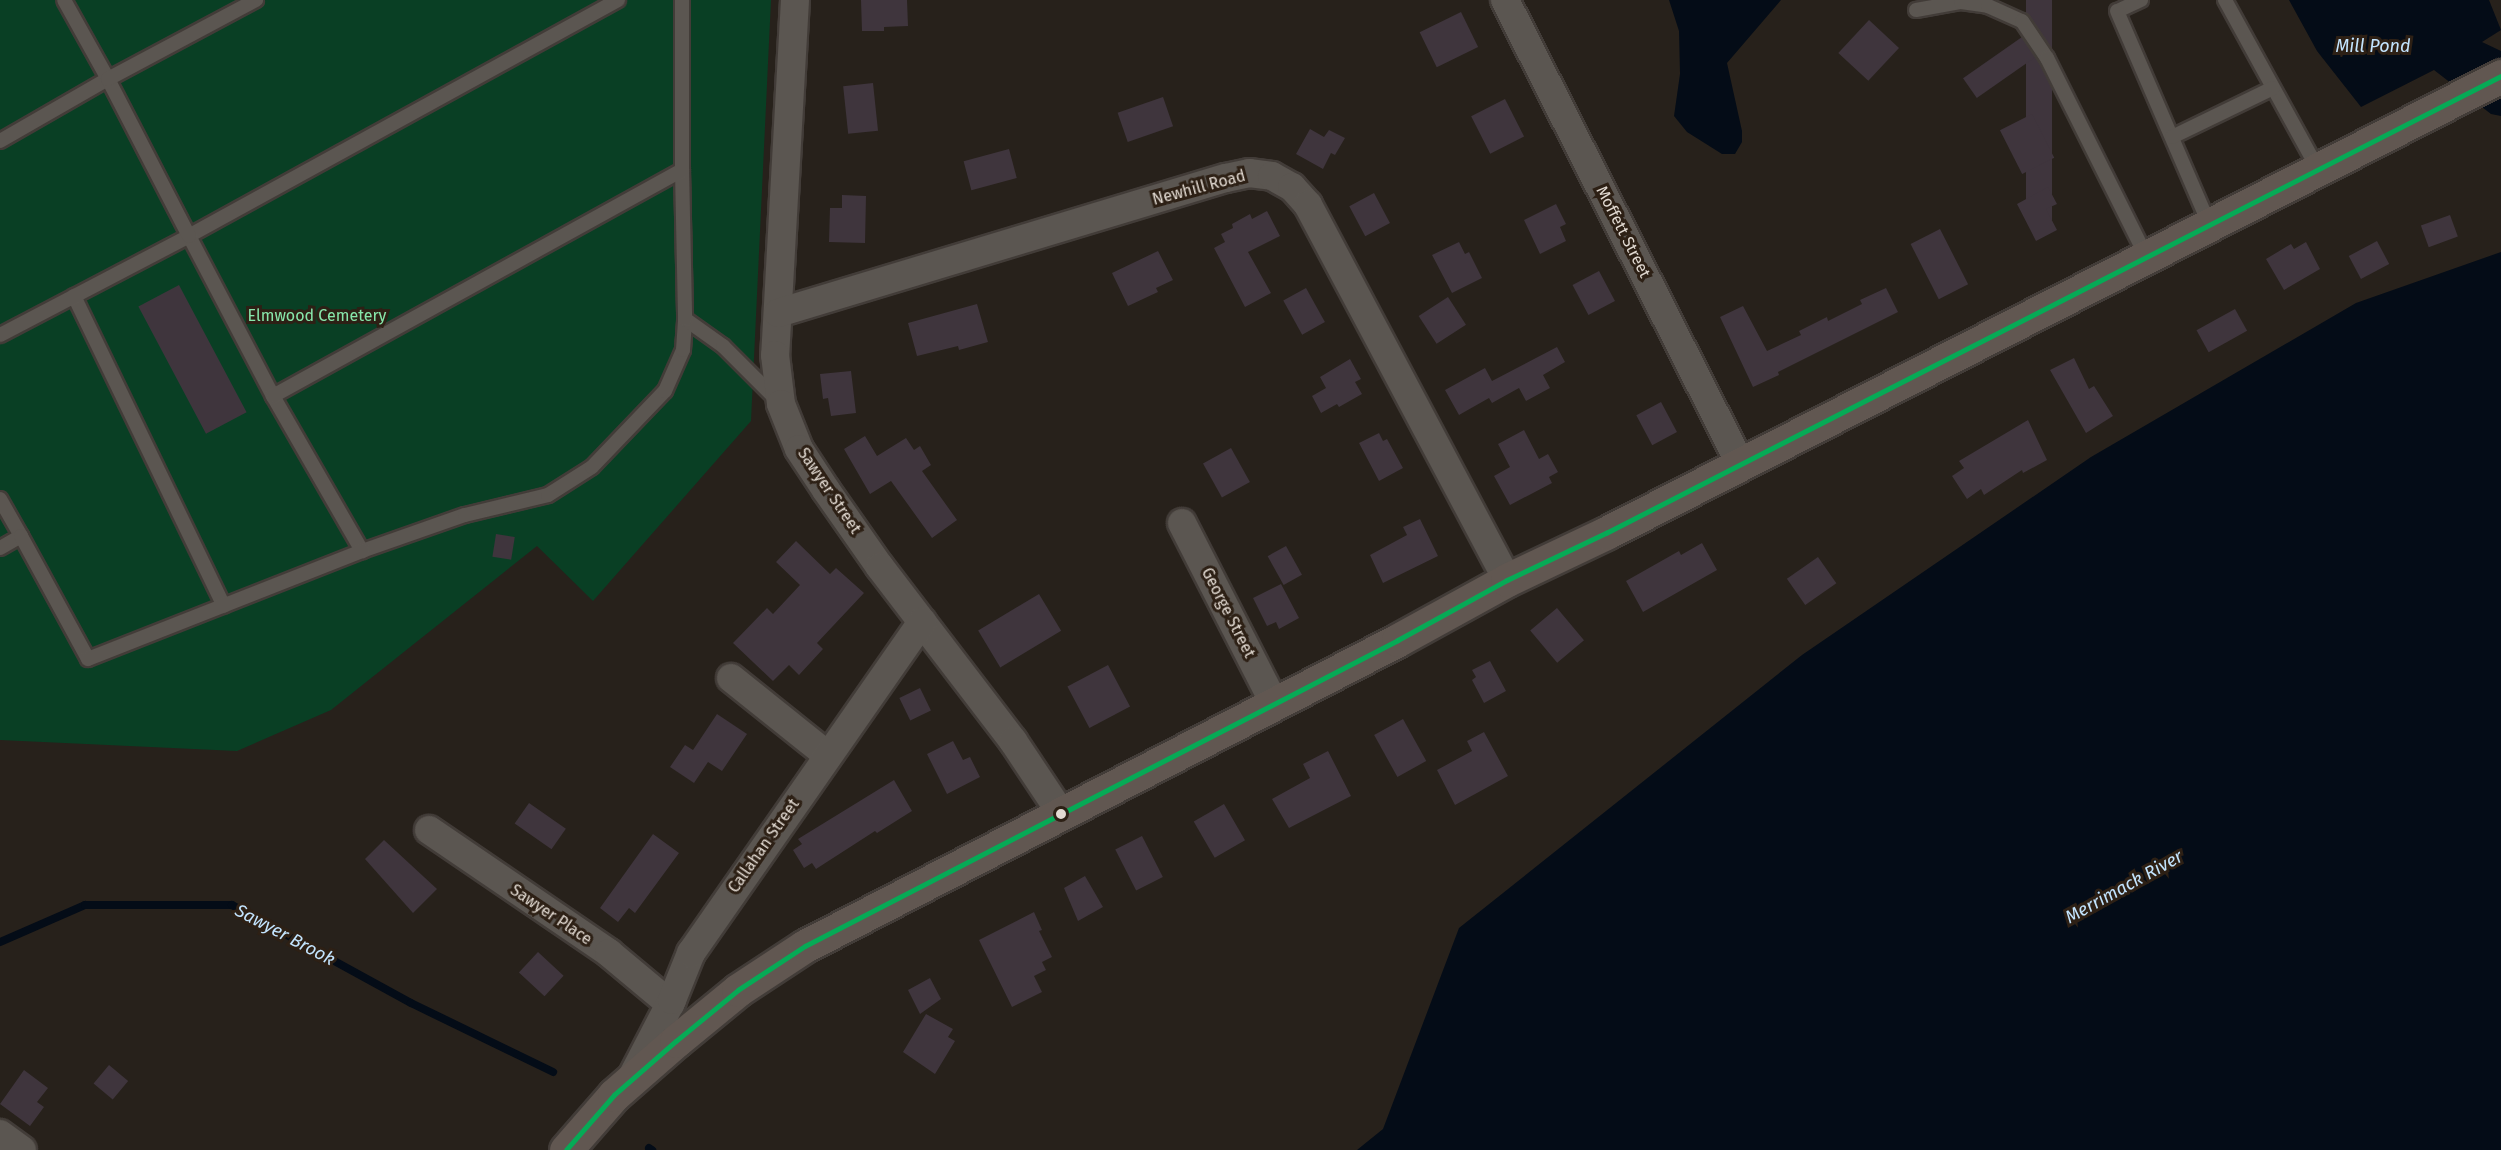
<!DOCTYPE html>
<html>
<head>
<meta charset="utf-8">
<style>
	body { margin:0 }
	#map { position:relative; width:2501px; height:1150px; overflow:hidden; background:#27211b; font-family:"Fira Sans",sans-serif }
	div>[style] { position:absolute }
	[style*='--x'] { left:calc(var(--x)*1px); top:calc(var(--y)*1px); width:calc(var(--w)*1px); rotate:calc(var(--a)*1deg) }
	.green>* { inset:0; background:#093f24 }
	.water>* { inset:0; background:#040c17 }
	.stream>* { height:8px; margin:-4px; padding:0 4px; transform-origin:4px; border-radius:4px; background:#040c17 }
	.building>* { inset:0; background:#3f353d; transform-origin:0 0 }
	.roads { filter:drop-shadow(2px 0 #423c38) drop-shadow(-2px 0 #423c38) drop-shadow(0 2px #423c38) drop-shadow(0 -2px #423c38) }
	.service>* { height:14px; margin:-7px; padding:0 7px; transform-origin:7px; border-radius:7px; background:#5b5651 }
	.minor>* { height:28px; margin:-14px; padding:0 14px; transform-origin:14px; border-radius:14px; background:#5b5651 }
	.primary>* { height:33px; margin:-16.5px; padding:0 16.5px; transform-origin:16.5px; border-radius:16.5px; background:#615751 }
	.bus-1>* { height:4.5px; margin:-2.25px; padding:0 2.25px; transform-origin:2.25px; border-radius:2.25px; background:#06aa56 }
	.dots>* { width:16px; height:16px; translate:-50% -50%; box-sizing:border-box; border:3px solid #2d2015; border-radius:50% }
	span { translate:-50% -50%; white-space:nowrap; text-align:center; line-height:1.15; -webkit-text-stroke:6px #2d2015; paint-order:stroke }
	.street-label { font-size:16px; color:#e2dad2 }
	.park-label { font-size:16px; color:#87e7ab }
	.water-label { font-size:18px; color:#c3e4fe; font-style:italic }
</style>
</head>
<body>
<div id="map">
	<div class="green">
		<div style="clip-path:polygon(0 0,771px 0,751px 421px,593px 601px,537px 546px,331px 710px,237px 751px,0 740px)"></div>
	</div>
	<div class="water">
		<div style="clip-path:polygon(1669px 0,1781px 0,1727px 63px,1742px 131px,1742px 142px,1735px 154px,1722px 154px,1687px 132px,1674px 116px,1680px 74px,1679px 31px)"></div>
		<div style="clip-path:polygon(2289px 0,2489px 0,2501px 30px,2482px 42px,2501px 51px,2501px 116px,2491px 114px,2434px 70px,2361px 107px,2317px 51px)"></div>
		<div style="clip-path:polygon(2501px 252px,2501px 1150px,1357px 1150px,1383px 1129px,1459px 928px,1802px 655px,2091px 457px,2356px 303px)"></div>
	</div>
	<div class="stream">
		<div style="--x:0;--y:942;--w:93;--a:-23.5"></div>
		<div style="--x:85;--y:905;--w:147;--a:0"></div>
		<div style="--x:232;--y:905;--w:204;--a:28.7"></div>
		<div style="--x:411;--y:1003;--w:158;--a:25.9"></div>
		<div style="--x:649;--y:1148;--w:4;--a:34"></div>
	</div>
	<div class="building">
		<div style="clip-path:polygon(861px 0,907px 0,908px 26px,884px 27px,884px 31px,862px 31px)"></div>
		<div style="left:2026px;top:0;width:26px;height:220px"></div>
		<div style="left:1461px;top:12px;width:39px;height:46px;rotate:64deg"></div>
		<div style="left:1869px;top:20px;width:41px;height:45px;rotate:43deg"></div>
		<div style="left:2022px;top:37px;width:24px;height:72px;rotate:55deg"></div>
		<div style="left:873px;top:83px;width:48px;height:30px;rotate:84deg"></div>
		<div style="left:1163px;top:97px;width:31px;height:48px;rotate:71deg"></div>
		<div style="left:1505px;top:99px;width:42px;height:38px;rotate:63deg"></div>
		<div style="left:2032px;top:114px;width:49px;height:36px;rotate:63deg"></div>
		<div style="clip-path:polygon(1310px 129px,1324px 137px,1329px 130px,1345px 138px,1335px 155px,1331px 153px,1323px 169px,1296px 154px)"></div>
		<div style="left:1009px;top:149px;width:30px;height:47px;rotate:75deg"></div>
		<div style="clip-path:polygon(2048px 187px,2057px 204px,2046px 209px,2057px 230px,2036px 241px,2017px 204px)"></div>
		<div style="left:1374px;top:193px;width:34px;height:28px;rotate:62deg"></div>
		<div style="clip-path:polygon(842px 195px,866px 196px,865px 243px,829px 242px,830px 208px,842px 208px)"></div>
		<div style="clip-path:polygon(1556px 204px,1566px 224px,1560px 227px,1566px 241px,1540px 254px,1524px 220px)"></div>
		<div style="clip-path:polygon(1267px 211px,1280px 236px,1248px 252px,1271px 293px,1245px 307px,1214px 248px,1225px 242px,1221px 234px,1233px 228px,1232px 224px,1250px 214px,1252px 219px)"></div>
		<div style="left:2450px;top:215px;width:23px;height:31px;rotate:70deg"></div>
		<div style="left:1940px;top:229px;width:62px;height:33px;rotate:63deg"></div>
		<div style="left:2377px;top:241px;width:26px;height:32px;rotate:62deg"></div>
		<div style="clip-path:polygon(1459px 242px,1465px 254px,1469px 252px,1482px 278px,1452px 293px,1432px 255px)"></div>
		<div style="clip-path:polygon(2306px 242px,2320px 269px,2284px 290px,2266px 259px,2291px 244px,2294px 249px)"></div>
		<div style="clip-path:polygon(1158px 251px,1173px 280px,1156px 288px,1158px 292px,1128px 306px,1112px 273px)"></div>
		<div style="left:1599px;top:271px;width:34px;height:30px;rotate:62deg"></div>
		<div style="left:179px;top:285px;width:144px;height:46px;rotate:62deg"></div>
		<div style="left:1306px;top:288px;width:39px;height:26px;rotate:61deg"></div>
		<div style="clip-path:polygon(1886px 288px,1898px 312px,1778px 372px,1779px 375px,1753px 387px,1720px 317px,1743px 306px,1767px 351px,1801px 335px,1799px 331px,1827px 317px,1828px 321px,1862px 304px,1860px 300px)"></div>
		<div style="left:1448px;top:297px;width:33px;height:35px;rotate:57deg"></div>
		<div style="clip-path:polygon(977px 304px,988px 342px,959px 350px,958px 346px,917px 356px,908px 323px)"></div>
		<div style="left:2235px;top:309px;width:25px;height:44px;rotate:61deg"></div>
		<div style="clip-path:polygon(1557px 347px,1565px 362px,1543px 375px,1550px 388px,1526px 401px,1519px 388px,1492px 403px,1489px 398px,1459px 415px,1445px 390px,1485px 368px,1492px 381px)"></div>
		<div style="clip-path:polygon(2074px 358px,2089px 389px,2094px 386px,2113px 416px,2086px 433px,2050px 370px)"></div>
		<div style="clip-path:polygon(1350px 359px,1361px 379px,1355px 382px,1362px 394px,1339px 407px,1337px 404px,1321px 413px,1312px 396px,1326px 388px,1320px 377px)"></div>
		<div style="clip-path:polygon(851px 371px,856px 413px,831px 416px,828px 398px,823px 399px,820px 374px)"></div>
		<div style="left:1661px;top:402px;width:34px;height:28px;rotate:62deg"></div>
		<div style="clip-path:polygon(2028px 420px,2047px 460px,2023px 473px,2022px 470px,1984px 495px,1981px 489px,1967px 499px,1952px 476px,1964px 468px,1959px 461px)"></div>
		<div style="clip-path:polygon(1524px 430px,1539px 459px,1548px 454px,1558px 472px,1549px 477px,1552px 483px,1510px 505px,1494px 476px,1510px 467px,1498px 444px)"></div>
		<div style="clip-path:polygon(1379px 433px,1383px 441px,1387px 439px,1403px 468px,1379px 481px,1359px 443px)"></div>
		<div style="clip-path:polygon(865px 436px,877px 456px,906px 438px,914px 450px,920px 446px,931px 465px,922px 471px,957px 520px,932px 538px,891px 481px,870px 494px,844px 449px)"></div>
		<div style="left:1231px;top:448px;width:39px;height:32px;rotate:61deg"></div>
		<div style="clip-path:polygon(1420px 519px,1438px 556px,1383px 583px,1370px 555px,1407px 535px,1403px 527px)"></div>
		<div style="left:496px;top:534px;width:19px;height:23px;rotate:9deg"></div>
		<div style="clip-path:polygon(796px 541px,830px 574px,836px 568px,864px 593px,817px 643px,823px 649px,799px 675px,789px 665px,773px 681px,733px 643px,767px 608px,773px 614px,800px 585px,776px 562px)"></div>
		<div style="clip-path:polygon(1702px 543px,1717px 570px,1643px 612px,1626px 581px,1679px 551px,1681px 555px)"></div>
		<div style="left:1286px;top:546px;width:33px;height:21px;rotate:61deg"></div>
		<div style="left:1818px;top:557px;width:32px;height:38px;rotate:55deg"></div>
		<div style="clip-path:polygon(1281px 584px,1299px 618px,1279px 629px,1276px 622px,1267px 626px,1253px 598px)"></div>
		<div style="left:1039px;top:594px;width:43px;height:71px;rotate:59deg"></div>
		<div style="left:1557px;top:608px;width:42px;height:35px;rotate:50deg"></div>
		<div style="clip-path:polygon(1490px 661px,1506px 691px,1484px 703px,1472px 680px,1476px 677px,1472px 670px)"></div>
		<div style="left:1108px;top:665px;width:47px;height:46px;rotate:62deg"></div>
		<div style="left:920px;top:688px;width:25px;height:23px;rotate:64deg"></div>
		<div style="clip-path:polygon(717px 714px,747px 734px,722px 771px,708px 762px,694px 783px,670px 767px,685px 745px,693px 750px)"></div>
		<div style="left:1403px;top:719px;width:48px;height:33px;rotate:61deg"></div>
		<div style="clip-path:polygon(1484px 732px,1508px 776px,1455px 805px,1437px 770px,1472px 751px,1467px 741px)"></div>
		<div style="clip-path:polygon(953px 741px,963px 760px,970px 757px,980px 777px,947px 794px,927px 754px)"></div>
		<div style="clip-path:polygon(1328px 751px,1351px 796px,1289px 828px,1272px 799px,1310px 778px,1303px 764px)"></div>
		<div style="clip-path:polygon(894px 780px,912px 811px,877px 833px,875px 831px,816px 869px,812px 863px,804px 868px,793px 850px,802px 844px,798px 839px)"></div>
		<div style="left:529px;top:803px;width:45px;height:25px;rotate:35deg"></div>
		<div style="left:1224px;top:804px;width:42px;height:35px;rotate:60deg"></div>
		<div style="clip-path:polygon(653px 834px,679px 853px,635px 913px,629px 908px,618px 922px,600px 908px)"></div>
		<div style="left:1142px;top:836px;width:46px;height:30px;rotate:63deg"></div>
		<div style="clip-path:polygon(384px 840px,437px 889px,413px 913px,365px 859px)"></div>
		<div style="clip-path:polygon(1085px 876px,1103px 907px,1078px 921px,1064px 888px)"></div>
		<div style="clip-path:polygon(1034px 912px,1042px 930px,1039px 931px,1052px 957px,1042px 962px,1046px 970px,1034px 976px,1042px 992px,1012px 1007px,979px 940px)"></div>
		<div style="left:538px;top:952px;width:35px;height:28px;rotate:43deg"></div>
		<div style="clip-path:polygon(930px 978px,941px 999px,920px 1014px,908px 990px)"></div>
		<div style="clip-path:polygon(926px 1014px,953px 1029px,948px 1037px,955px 1041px,935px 1074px,903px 1052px)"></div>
		<div style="left:109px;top:1065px;width:25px;height:24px;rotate:40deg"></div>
		<div style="clip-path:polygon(24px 1070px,48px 1088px,37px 1102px,44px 1107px,30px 1126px,0 1104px)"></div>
	</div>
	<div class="roads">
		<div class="service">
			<div style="--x:618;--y:0;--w:490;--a:151.2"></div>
			<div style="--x:189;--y:236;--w:181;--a:62.3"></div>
			<div style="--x:273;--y:396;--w:179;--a:60.1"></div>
			<div style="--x:362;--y:551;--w:109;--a:-19.3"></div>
			<div style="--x:465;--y:515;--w:85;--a:-13.5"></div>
			<div style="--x:548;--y:495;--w:52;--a:-32.5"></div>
			<div style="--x:592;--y:467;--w:105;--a:-46.2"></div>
			<div style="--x:665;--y:391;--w:45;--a:-66.3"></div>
			<div style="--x:683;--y:350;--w:31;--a:-86"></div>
			<div style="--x:685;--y:319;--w:47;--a:35.4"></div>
			<div style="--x:723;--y:346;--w:75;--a:45"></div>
			<div style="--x:2141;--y:0;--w:26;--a:155"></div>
			<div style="--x:2117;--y:11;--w:234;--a:66.6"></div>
			<div style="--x:2225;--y:0;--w:193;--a:61.2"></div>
			<div style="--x:1916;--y:10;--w:46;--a:-10.1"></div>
			<div style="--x:1961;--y:2;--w:27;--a:8"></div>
			<div style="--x:1988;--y:6;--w:37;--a:24"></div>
			<div style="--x:2022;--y:21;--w:45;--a:56"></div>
			<div style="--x:2047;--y:58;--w:224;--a:63.4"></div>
			<div style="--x:2172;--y:137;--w:112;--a:-25.9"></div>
			<div style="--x:0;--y:141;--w:125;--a:-29.9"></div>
			<div style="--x:108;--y:79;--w:90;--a:-119.1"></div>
			<div style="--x:682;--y:170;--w:149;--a:88.8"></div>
			<div style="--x:74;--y:296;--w:344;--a:64.2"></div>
			<div style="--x:0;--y:335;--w:213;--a:-27.6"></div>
			<div style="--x:189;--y:236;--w:177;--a:-117.3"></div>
			<div style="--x:108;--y:79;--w:168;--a:-28.1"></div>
			<div style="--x:273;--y:396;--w:467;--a:-28.9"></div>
			<div style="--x:682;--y:170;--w:170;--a:-90"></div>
			<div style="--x:0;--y:499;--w:43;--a:60.4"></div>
			<div style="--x:21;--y:536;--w:24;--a:150"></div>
			<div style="--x:21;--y:536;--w:140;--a:61.4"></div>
			<div style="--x:88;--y:659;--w:295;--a:-21.5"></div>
		</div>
		<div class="minor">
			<div style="--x:795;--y:0;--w:356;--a:93.2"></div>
			<div style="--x:775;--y:355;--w:49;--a:83"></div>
			<div style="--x:781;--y:404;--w:48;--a:68.2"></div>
			<div style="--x:799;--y:449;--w:49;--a:56.6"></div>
			<div style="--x:826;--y:490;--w:94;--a:55"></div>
			<div style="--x:880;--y:567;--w:219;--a:52.6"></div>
			<div style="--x:1013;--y:741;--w:87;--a:56.3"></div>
			<div style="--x:1505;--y:0;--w:521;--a:63.09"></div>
			<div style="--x:778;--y:313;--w:468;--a:-16.8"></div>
			<div style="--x:1226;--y:178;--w:24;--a:-12"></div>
			<div style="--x:1249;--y:173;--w:23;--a:7"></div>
			<div style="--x:1272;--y:176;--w:23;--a:29"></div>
			<div style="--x:1292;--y:187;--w:24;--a:48"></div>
			<div style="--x:1308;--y:205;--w:425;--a:62"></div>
			<div style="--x:1182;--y:523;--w:202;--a:62.9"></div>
			<div style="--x:731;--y:678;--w:123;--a:38.7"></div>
			<div style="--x:429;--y:830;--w:218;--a:34.3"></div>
			<div style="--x:609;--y:953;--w:80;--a:39.9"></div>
			<div style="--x:632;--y:1077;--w:87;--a:-62.5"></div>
			<div style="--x:672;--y:1000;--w:51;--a:-68"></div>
			<div style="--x:691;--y:953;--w:404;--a:-55.1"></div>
			<div style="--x:0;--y:1134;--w:27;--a:36"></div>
		</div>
		<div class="primary">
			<div style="--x:566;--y:1150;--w:73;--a:-48.9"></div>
			<div style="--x:614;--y:1095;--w:82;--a:-41.1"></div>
			<div style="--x:676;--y:1041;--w:80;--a:-39.4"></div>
			<div style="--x:738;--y:990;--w:80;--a:-33.3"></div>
			<div style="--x:805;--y:946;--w:667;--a:-27.29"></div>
			<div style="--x:1398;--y:640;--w:124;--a:-28.8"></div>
			<div style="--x:1507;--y:580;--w:110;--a:-25.4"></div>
			<div style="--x:1606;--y:533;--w:1005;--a:-27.05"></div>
		</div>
	</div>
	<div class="bus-1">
		<div style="--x:566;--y:1150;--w:73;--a:-48.9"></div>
		<div style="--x:614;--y:1095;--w:82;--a:-41.1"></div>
		<div style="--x:676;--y:1041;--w:80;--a:-39.4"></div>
		<div style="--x:738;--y:990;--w:80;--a:-33.3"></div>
		<div style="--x:805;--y:946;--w:667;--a:-27.29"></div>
		<div style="--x:1398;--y:640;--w:124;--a:-28.8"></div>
		<div style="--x:1507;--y:580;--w:110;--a:-25.4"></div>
		<div style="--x:1606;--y:533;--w:1005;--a:-27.05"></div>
	</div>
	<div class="dots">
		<div style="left:1061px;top:814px;background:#e2dad2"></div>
	</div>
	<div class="street-label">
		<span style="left:1199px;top:188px;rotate:-15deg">Newhill Road</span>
		<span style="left:1623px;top:232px;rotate:63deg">Moffett Street</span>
		<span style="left:829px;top:491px;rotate:56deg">Sawyer Street</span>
		<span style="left:1228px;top:613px;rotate:63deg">George Street</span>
		<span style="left:764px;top:846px;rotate:-55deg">Callahan Street</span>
		<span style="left:551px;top:915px;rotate:34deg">Sawyer Place</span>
	</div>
	<div class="park-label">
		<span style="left:317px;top:316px">Elmwood Cemetery</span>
	</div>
	<div class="water-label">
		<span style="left:2373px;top:46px">Mill Pond</span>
		<span style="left:2124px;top:887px;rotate:-29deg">Merrimack River</span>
		<span style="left:285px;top:935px;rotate:28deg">Sawyer Brook</span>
	</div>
</div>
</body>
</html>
